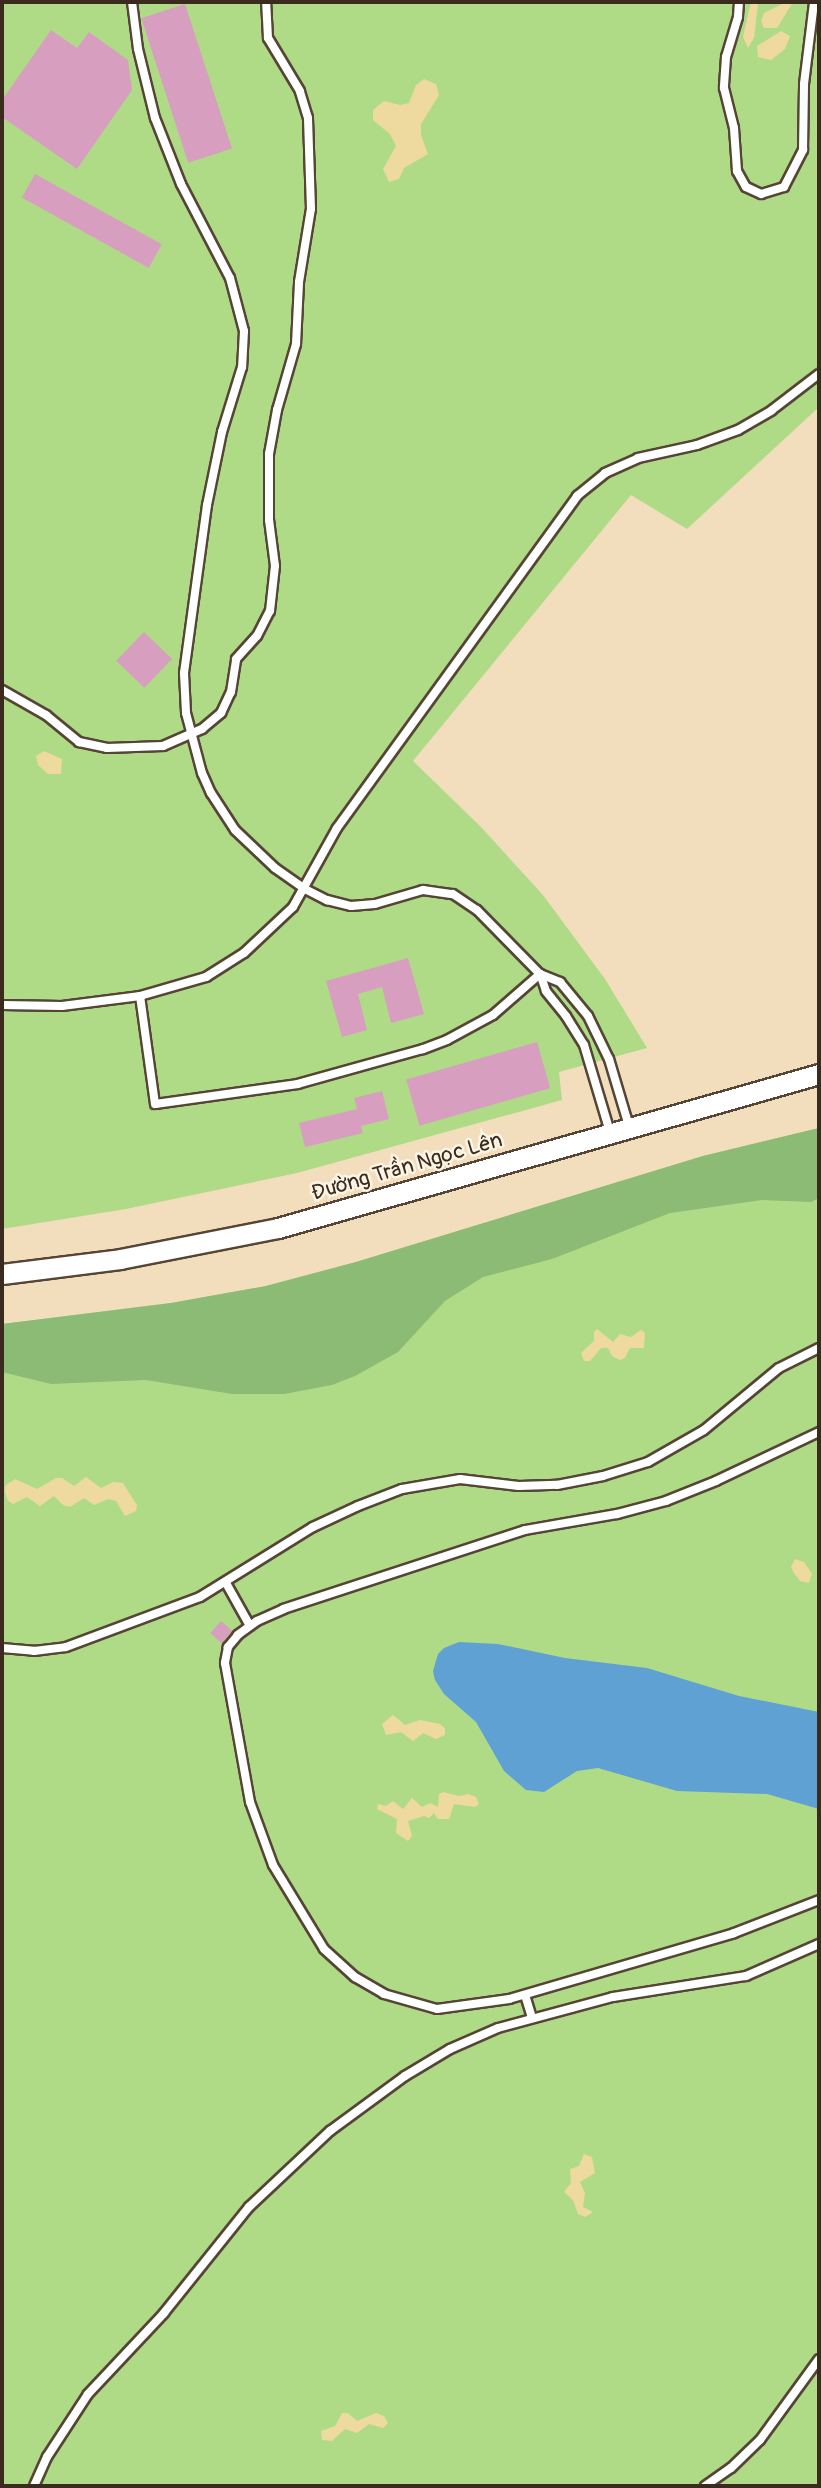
<!DOCTYPE html>
<html>
<head>
<meta charset="utf-8">
<style>
	body { margin:0 }
	#map { position:relative; width:821px; height:2488px; overflow:hidden; background:#f2ddbd; font-family:Pangolin,sans-serif }
	div>[style] { position:absolute }
	[style*='--x'] { left:calc(var(--x)*1px); top:calc(var(--y)*1px); width:calc(var(--w)*1px); rotate:calc(var(--a)*1deg) }
	.green>* { inset:0; background:#afdb87 }
	.forest>* { inset:0; background:#8bbb74 }
	.sand>* { inset:0; background:#eeda9e }
	.water>* { inset:0; background:#5fa1d2 }
	.building>* { inset:0; background:#d79ec0; transform-origin:0 0 }
	.roads { filter:drop-shadow(2px 0 #564536) drop-shadow(-2px 0 #564536) drop-shadow(0 2px #564536) drop-shadow(0 -2px #564536) }
	.service>* { height:8px; margin:-4px; padding:0 4px; transform-origin:4px; border-radius:4px; background:#fff }
	.tertiary>* { height:19px; margin:-9.5px; padding:0 9.5px; transform-origin:9.5px; border-radius:9.5px; background:#fff }
	span { translate:-50% -50%; white-space:nowrap; text-align:center; line-height:1.15; -webkit-text-stroke:5px #fcf5e5; paint-order:stroke }
	.street-label { font-size:21px; color:#3b2a1e }
	.frame { position:absolute; inset:0; border:4px solid #3b2a1e; pointer-events:none }
</style>
</head>
<body>
<div id="map">
	<div class="green">
		<div style="clip-path:polygon(2px 2px,819px 2px,819px 407px,687px 529px,631px 495px,413px 761px,480px 826px,543px 895px,605px 979px,647px 1048px,559px 1072px,562px 1100px,297px 1173px,126px 1209px,2px 1229px)"></div>
		<div style="clip-path:polygon(819px 1128px,819px 2486px,2px 2486px,2px 1324px,171px 1303px,266px 1286px,356px 1262px,703px 1156px)"></div>
	</div>
	<div class="forest">
		<div style="clip-path:polygon(819px 1128px,819px 1198px,811px 1202px,762px 1200px,670px 1213px,552px 1259px,483px 1277px,445px 1301px,398px 1352px,355px 1376px,332px 1385px,284px 1394px,232px 1394px,146px 1380px,51px 1384px,2px 1372px,2px 1324px,171px 1303px,266px 1286px,356px 1262px,703px 1156px)"></div>
	</div>
	<div class="sand">
		<div style="clip-path:polygon(751px 2px,758px 4px,754px 38px,748px 48px,743px 37px)"></div>
		<div style="clip-path:polygon(786px 2px,793px 2px,777px 28px,764px 28px,761px 21px,764px 13px)"></div>
		<div style="clip-path:polygon(781px 31px,790px 36px,785px 49px,771px 60px,758px 57px,757px 46px)"></div>
		<div style="clip-path:polygon(424px 79px,436px 84px,439px 95px,421px 124px,421px 135px,428px 154px,404px 168px,399px 179px,389px 182px,383px 169px,396px 146px,390px 134px,373px 120px,373px 110px,384px 101px,400px 105px,409px 103px,416px 85px)"></div>
		<div style="clip-path:polygon(44px 751px,62px 759px,61px 774px,48px 774px,38px 765px,36px 756px)"></div>
		<div style="clip-path:polygon(597px 1329px,613px 1342px,620px 1334px,631px 1337px,641px 1330px,645px 1333px,644px 1348px,630px 1348px,625px 1358px,620px 1360px,612px 1356px,608px 1348px,601px 1348px,590px 1361px,584px 1361px,581px 1353px,594px 1341px,594px 1332px)"></div>
		<div style="clip-path:polygon(86px 1477px,101px 1488px,113px 1482px,123px 1483px,137px 1505px,136px 1511px,125px 1516px,116px 1501px,108px 1499px,94px 1505px,84px 1498px,70px 1507px,63px 1505px,54px 1496px,40px 1506px,27px 1497px,13px 1504px,8px 1501px,5px 1492px,5px 1486px,15px 1479px,37px 1489px,56px 1478px,62px 1478px,74px 1486px)"></div>
		<div style="clip-path:polygon(795px 1559px,804px 1562px,812px 1574px,809px 1583px,800px 1581px,794px 1573px,791px 1567px)"></div>
		<div style="clip-path:polygon(393px 1715px,405px 1725px,420px 1720px,440px 1724px,445px 1728px,445px 1735px,436px 1739px,423px 1733px,413px 1741px,401px 1732px,386px 1735px,382px 1724px)"></div>
		<div style="clip-path:polygon(443px 1792px,459px 1796px,468px 1794px,476px 1797px,479px 1804px,475px 1807px,454px 1804px,449px 1819px,438px 1819px,434px 1813px,429px 1818px,424px 1816px,408px 1821px,412px 1836px,408px 1841px,396px 1833px,397px 1819px,377px 1809px,378px 1804px,386px 1806px,393px 1801px,403px 1809px,412px 1798px,422px 1807px,430px 1803px,438px 1807px,439px 1794px)"></div>
		<div style="clip-path:polygon(584px 2154px,592px 2157px,595px 2173px,580px 2182px,585px 2193px,583px 2207px,593px 2212px,585px 2217px,578px 2214px,573px 2200px,564px 2192px,571px 2183px,570px 2169px,579px 2166px)"></div>
		<div style="clip-path:polygon(342px 2413px,348px 2413px,357px 2421px,376px 2413px,384px 2416px,388px 2423px,383px 2428px,369px 2424px,357px 2433px,345px 2429px,332px 2441px,322px 2440px,321px 2431px,335px 2426px)"></div>
	</div>
	<div class="water">
		<div style="clip-path:polygon(459px 1642px,498px 1644px,565px 1658px,647px 1668px,739px 1696px,819px 1712px,819px 1809px,767px 1794px,677px 1791px,598px 1768px,577px 1771px,544px 1792px,526px 1790px,504px 1771px,476px 1722px,444px 1694px,435px 1680px,433px 1671px,438px 1654px,444px 1648px)"></div>
	</div>
	<div class="building">
		<div style="left:185px;top:4px;width:152px;height:46px;rotate:72deg"></div>
		<div style="clip-path:polygon(51px 30px,77px 48px,89px 32px,128px 60px,132px 90px,77px 169px,2px 117px,2px 100px)"></div>
		<div style="left:35px;top:174px;width:145px;height:27px;rotate:29deg"></div>
		<div style="left:144px;top:632px;width:39px;height:40px;rotate:44deg"></div>
		<div style="clip-path:polygon(408px 958px,424px 1014px,391px 1023px,382px 987px,358px 994px,367px 1030px,342px 1037px,326px 981px)"></div>
		<div style="left:537px;top:1042px;width:48px;height:136px;rotate:74deg"></div>
		<div style="clip-path:polygon(382px 1091px,389px 1119px,361px 1126px,363px 1133px,305px 1147px,299px 1123px,357px 1109px,354px 1098px)"></div>
		<div style="left:221px;top:1621px;width:15px;height:16px;rotate:42deg"></div>
	</div>
	<div class="roads">
		<div class="service">
			<div style="--x:132;--y:2;--w:47;--a:82.7"></div>
			<div style="--x:138;--y:49;--w:71;--a:76.2"></div>
			<div style="--x:155;--y:118;--w:71;--a:68.5"></div>
			<div style="--x:181;--y:184;--w:106;--a:62.5"></div>
			<div style="--x:230;--y:278;--w:55;--a:75.2"></div>
			<div style="--x:244;--y:331;--w:36;--a:93"></div>
			<div style="--x:242;--y:367;--w:68;--a:107.1"></div>
			<div style="--x:222;--y:432;--w:75;--a:101.6"></div>
			<div style="--x:207;--y:505;--w:170;--a:97.8"></div>
			<div style="--x:184;--y:673;--w:40;--a:87.1"></div>
			<div style="--x:186;--y:713;--w:62;--a:75.1"></div>
			<div style="--x:202;--y:773;--w:22;--a:66"></div>
			<div style="--x:211;--y:793;--w:44;--a:57"></div>
			<div style="--x:235;--y:830;--w:55;--a:43.5"></div>
			<div style="--x:275;--y:868;--w:37;--a:35"></div>
			<div style="--x:305;--y:889;--w:25;--a:27"></div>
			<div style="--x:327;--y:900;--w:25;--a:14"></div>
			<div style="--x:351;--y:906;--w:24;--a:-5"></div>
			<div style="--x:375;--y:904;--w:50;--a:-16.3"></div>
			<div style="--x:423;--y:890;--w:30;--a:8"></div>
			<div style="--x:453;--y:894;--w:29;--a:34"></div>
			<div style="--x:477;--y:910;--w:90;--a:45.5"></div>
			<div style="--x:540;--y:974;--w:62;--a:138.9"></div>
			<div style="--x:493;--y:1015;--w:52;--a:151.5"></div>
			<div style="--x:447;--y:1040;--w:26;--a:159"></div>
			<div style="--x:423;--y:1049;--w:130;--a:164.4"></div>
			<div style="--x:298;--y:1084;--w:144;--a:172"></div>
			<div style="--x:155;--y:1104;--w:109;--a:-97.9"></div>
			<div style="--x:739;--y:2;--w:15;--a:94"></div>
			<div style="--x:738;--y:17;--w:42;--a:106.7"></div>
			<div style="--x:726;--y:57;--w:31;--a:94"></div>
			<div style="--x:724;--y:88;--w:41;--a:76"></div>
			<div style="--x:734;--y:128;--w:43;--a:86"></div>
			<div style="--x:737;--y:171;--w:18;--a:61"></div>
			<div style="--x:746;--y:187;--w:17;--a:25"></div>
			<div style="--x:761;--y:194;--w:24;--a:-17"></div>
			<div style="--x:784;--y:187;--w:42;--a:-62.8"></div>
			<div style="--x:803;--y:150;--w:66;--a:-89.1"></div>
			<div style="--x:804;--y:84;--w:83;--a:-83"></div>
			<div style="--x:2;--y:690;--w:51;--a:29.6"></div>
			<div style="--x:46;--y:715;--w:43;--a:39.3"></div>
			<div style="--x:79;--y:742;--w:29;--a:12"></div>
			<div style="--x:107;--y:748;--w:56;--a:-2"></div>
			<div style="--x:163;--y:746;--w:43;--a:-23.6"></div>
			<div style="--x:202;--y:729;--w:25;--a:-40"></div>
			<div style="--x:221;--y:713;--w:23;--a:-65"></div>
			<div style="--x:231;--y:692;--w:33;--a:-81"></div>
			<div style="--x:236;--y:659;--w:31;--a:-48"></div>
			<div style="--x:257;--y:636;--w:28;--a:-63"></div>
			<div style="--x:270;--y:611;--w:45;--a:-83.7"></div>
			<div style="--x:275;--y:566;--w:46;--a:-97.4"></div>
			<div style="--x:269;--y:520;--w:66;--a:-90"></div>
			<div style="--x:269;--y:454;--w:45;--a:-79.7"></div>
			<div style="--x:277;--y:410;--w:69;--a:-73.9"></div>
			<div style="--x:296;--y:344;--w:62;--a:-87.2"></div>
			<div style="--x:299;--y:282;--w:74;--a:-80.7"></div>
			<div style="--x:311;--y:209;--w:91;--a:-91.9"></div>
			<div style="--x:308;--y:118;--w:28;--a:-107"></div>
			<div style="--x:300;--y:91;--w:62;--a:-121.1"></div>
			<div style="--x:268;--y:38;--w:36;--a:-93"></div>
			<div style="--x:2;--y:1005;--w:60;--a:1"></div>
			<div style="--x:62;--y:1006;--w:79;--a:-7.3"></div>
			<div style="--x:140;--y:996;--w:69;--a:-16.1"></div>
			<div style="--x:206;--y:977;--w:45;--a:-32.3"></div>
			<div style="--x:244;--y:953;--w:67;--a:-43.2"></div>
			<div style="--x:293;--y:907;--w:90;--a:-60.9"></div>
			<div style="--x:337;--y:828;--w:410;--a:-54.1"></div>
			<div style="--x:577;--y:496;--w:36;--a:-39"></div>
			<div style="--x:605;--y:473;--w:36;--a:-24"></div>
			<div style="--x:638;--y:458;--w:60;--a:-12.4"></div>
			<div style="--x:697;--y:445;--w:44;--a:-20.1"></div>
			<div style="--x:738;--y:430;--w:39;--a:-30"></div>
			<div style="--x:772;--y:410;--w:59;--a:-37.5"></div>
			<div style="--x:610;--y:1132;--w:91;--a:-106.6"></div>
			<div style="--x:584;--y:1045;--w:34;--a:-122"></div>
			<div style="--x:566;--y:1016;--w:32;--a:-129"></div>
			<div style="--x:546;--y:991;--w:18;--a:-109"></div>
			<div style="--x:540;--y:974;--w:22;--a:22"></div>
			<div style="--x:560;--y:982;--w:44;--a:50.5"></div>
			<div style="--x:588;--y:1016;--w:48;--a:64"></div>
			<div style="--x:609;--y:1059;--w:70;--a:73.4"></div>
			<div style="--x:819;--y:1432;--w:114;--a:154.6"></div>
			<div style="--x:716;--y:1481;--w:54;--a:158.2"></div>
			<div style="--x:666;--y:1501;--w:51;--a:165.1"></div>
			<div style="--x:617;--y:1514;--w:93;--a:170.1"></div>
			<div style="--x:525;--y:1530;--w:254;--a:161.9"></div>
			<div style="--x:284;--y:1609;--w:30;--a:156"></div>
			<div style="--x:257;--y:1621;--w:24;--a:144"></div>
			<div style="--x:238;--y:1635;--w:16;--a:130"></div>
			<div style="--x:228;--y:1647;--w:16;--a:101"></div>
			<div style="--x:225;--y:1663;--w:141;--a:79.8"></div>
			<div style="--x:250;--y:1802;--w:67;--a:69.9"></div>
			<div style="--x:273;--y:1865;--w:98;--a:58.7"></div>
			<div style="--x:324;--y:1949;--w:42;--a:42.1"></div>
			<div style="--x:355;--y:1977;--w:34;--a:30"></div>
			<div style="--x:384;--y:1994;--w:55;--a:15.8"></div>
			<div style="--x:437;--y:2009;--w:73;--a:-7.9"></div>
			<div style="--x:509;--y:1999;--w:234;--a:-16.3"></div>
			<div style="--x:734;--y:1933;--w:91;--a:-21.2"></div>
			<div style="--x:226;--y:1583;--w:49;--a:60.8"></div>
			<div style="--x:2;--y:1648;--w:32;--a:5"></div>
			<div style="--x:34;--y:1651;--w:32;--a:-7"></div>
			<div style="--x:66;--y:1647;--w:143;--a:-20.5"></div>
			<div style="--x:200;--y:1597;--w:133;--a:-31.8"></div>
			<div style="--x:313;--y:1527;--w:50;--a:-25"></div>
			<div style="--x:358;--y:1506;--w:47;--a:-21.1"></div>
			<div style="--x:402;--y:1489;--w:59;--a:-9.8"></div>
			<div style="--x:460;--y:1479;--w:59;--a:6.8"></div>
			<div style="--x:519;--y:1486;--w:38;--a:-2"></div>
			<div style="--x:557;--y:1485;--w:47;--a:-11.1"></div>
			<div style="--x:603;--y:1476;--w:47;--a:-17.3"></div>
			<div style="--x:648;--y:1462;--w:64;--a:-29.7"></div>
			<div style="--x:704;--y:1430;--w:97;--a:-39.6"></div>
			<div style="--x:779;--y:1368;--w:45;--a:-26.6"></div>
			<div style="--x:525;--y:1995;--w:24;--a:73"></div>
			<div style="--x:34;--y:2486;--w:32;--a:-66"></div>
			<div style="--x:47;--y:2457;--w:75;--a:-56.9"></div>
			<div style="--x:88;--y:2394;--w:111;--a:-46.8"></div>
			<div style="--x:164;--y:2313;--w:136;--a:-51.3"></div>
			<div style="--x:249;--y:2207;--w:111;--a:-43.2"></div>
			<div style="--x:330;--y:2131;--w:93;--a:-36.3"></div>
			<div style="--x:405;--y:2076;--w:52;--a:-31"></div>
			<div style="--x:450;--y:2049;--w:52;--a:-23.6"></div>
			<div style="--x:498;--y:2028;--w:119;--a:-15.1"></div>
			<div style="--x:613;--y:1997;--w:135;--a:-9"></div>
			<div style="--x:746;--y:1976;--w:80;--a:-23.7"></div>
			<div style="--x:705;--y:2486;--w:32;--a:-35"></div>
			<div style="--x:731;--y:2468;--w:40;--a:-44"></div>
			<div style="--x:760;--y:2440;--w:100;--a:-53.9"></div>
		</div>
		<div class="tertiary">
			<div style="--x:2;--y:1274;--w:119;--a:-7.2"></div>
			<div style="--x:120;--y:1259;--w:161;--a:-11.1"></div>
			<div style="--x:278;--y:1228;--w:562;--a:-15.89"></div>
		</div>
	</div>
	<div class="street-label">
		<span style="left:407px;top:1167px;rotate:-16deg">Đường Trần Ngọc Lên</span>
	</div>
	<div class="frame"></div>
</div>
</body>
</html>
